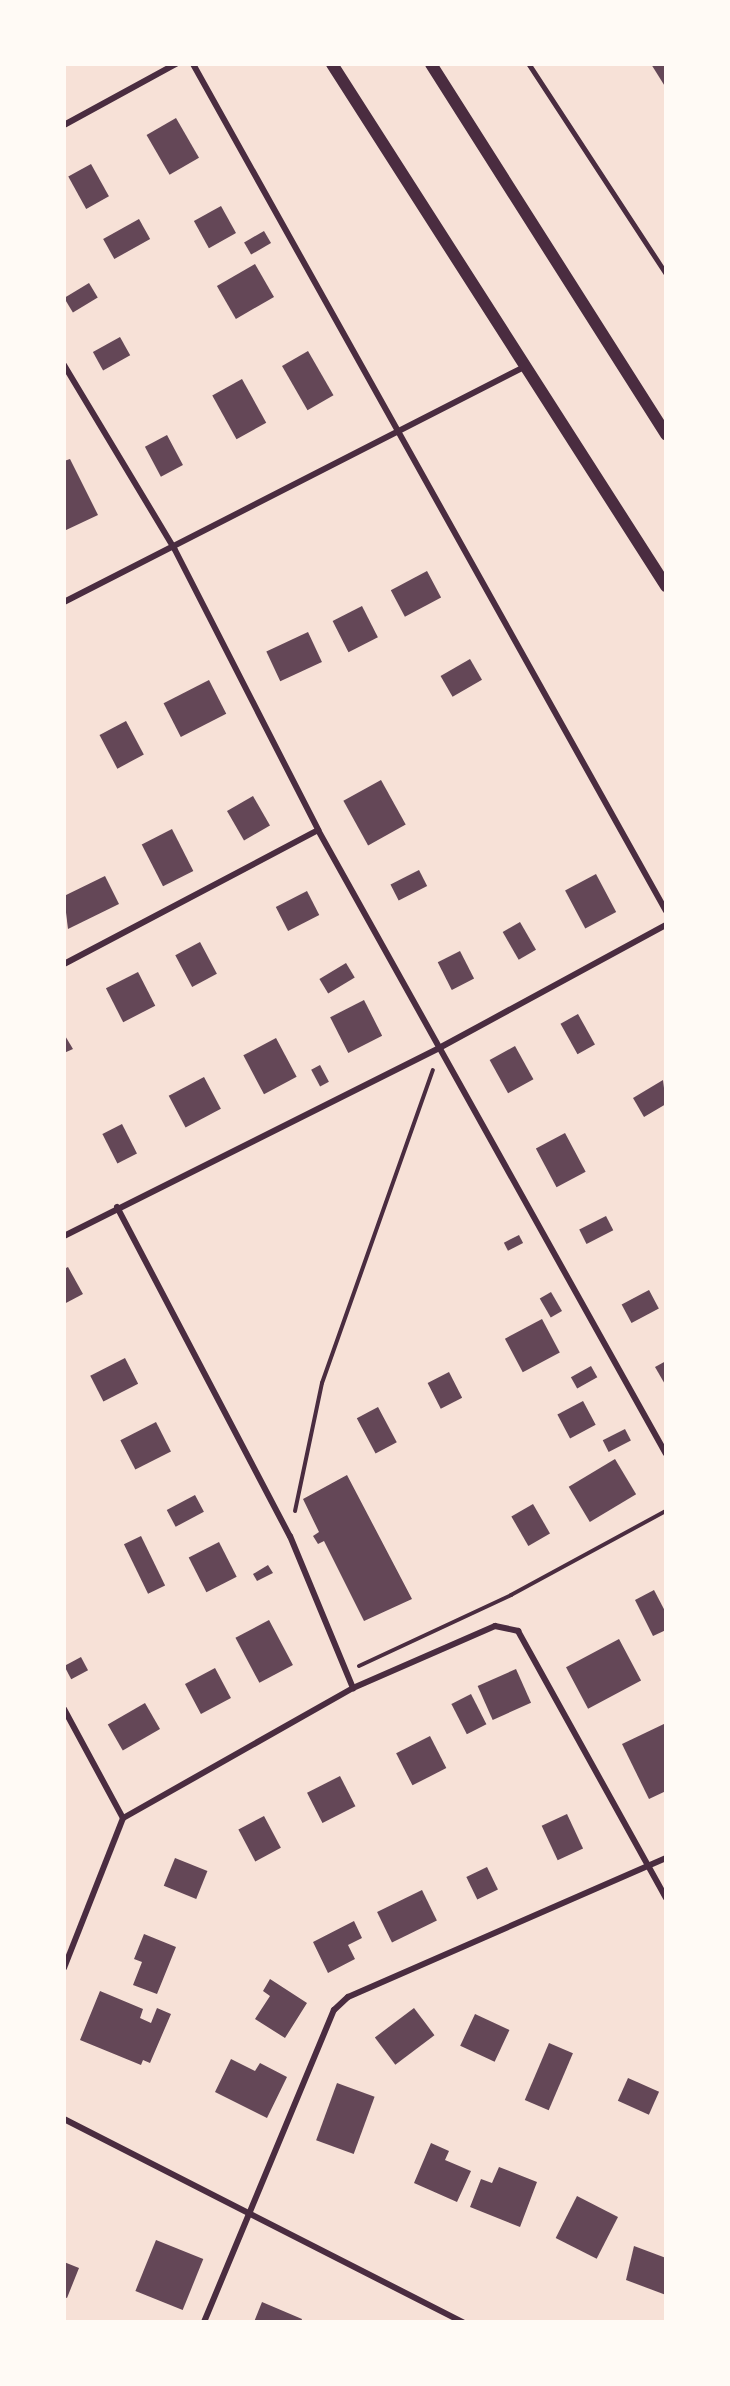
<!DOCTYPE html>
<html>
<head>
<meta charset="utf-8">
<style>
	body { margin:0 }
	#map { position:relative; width:730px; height:2386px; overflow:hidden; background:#f7e1d7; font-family:"Sofia Sans Condensed",sans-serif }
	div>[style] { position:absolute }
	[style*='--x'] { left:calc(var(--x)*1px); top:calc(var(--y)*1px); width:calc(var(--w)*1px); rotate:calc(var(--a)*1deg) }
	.building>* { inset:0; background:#644757; transform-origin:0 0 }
	.path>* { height:4px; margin:-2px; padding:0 2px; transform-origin:2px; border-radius:2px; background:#4a2c40 }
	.service>* { height:4.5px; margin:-2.25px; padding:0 2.25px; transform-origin:2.25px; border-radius:2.25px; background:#4a2c40 }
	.minor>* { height:6px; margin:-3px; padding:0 3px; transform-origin:3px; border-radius:3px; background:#4a2c40 }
	.secondary>* { height:12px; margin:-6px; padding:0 6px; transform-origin:6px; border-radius:6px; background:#4a2c40 }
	span { translate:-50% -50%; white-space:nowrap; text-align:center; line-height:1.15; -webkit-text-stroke:6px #fffaf5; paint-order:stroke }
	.frame { position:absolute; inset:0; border:66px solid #fffaf5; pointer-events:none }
</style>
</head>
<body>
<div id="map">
	<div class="building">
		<div style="clip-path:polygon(651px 64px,666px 64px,666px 88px)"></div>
		<div style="left:176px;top:118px;width:46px;height:34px;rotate:60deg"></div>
		<div style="left:91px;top:164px;width:37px;height:26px;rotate:61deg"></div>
		<div style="left:221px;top:206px;width:31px;height:31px;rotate:61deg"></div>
		<div style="left:139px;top:219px;width:23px;height:41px;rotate:61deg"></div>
		<div style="left:264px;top:231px;width:14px;height:23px;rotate:60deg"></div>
		<div style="left:255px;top:264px;width:38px;height:44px;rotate:60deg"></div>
		<div style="left:89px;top:283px;width:17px;height:29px;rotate:59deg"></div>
		<div style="left:120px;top:337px;width:21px;height:31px;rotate:61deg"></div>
		<div style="left:308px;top:351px;width:51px;height:30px;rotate:60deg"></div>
		<div style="left:242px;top:379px;width:50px;height:34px;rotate:61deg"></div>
		<div style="left:167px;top:435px;width:34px;height:25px;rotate:62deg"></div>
		<div style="clip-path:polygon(70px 459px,98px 515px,64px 531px,64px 461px)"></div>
		<div style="left:427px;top:571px;width:30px;height:41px;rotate:62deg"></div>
		<div style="left:362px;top:606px;width:35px;height:33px;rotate:63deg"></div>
		<div style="left:308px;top:632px;width:33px;height:46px;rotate:65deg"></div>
		<div style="left:470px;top:659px;width:24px;height:34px;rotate:60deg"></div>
		<div style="left:209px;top:680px;width:38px;height:51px;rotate:63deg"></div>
		<div style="left:126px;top:721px;width:38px;height:30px;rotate:62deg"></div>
		<div style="left:381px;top:780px;width:51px;height:43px;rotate:61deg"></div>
		<div style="left:253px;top:796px;width:34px;height:30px;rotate:60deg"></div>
		<div style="left:172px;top:829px;width:47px;height:34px;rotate:63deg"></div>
		<div style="left:419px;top:870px;width:18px;height:32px;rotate:63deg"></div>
		<div style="left:596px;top:874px;width:43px;height:35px;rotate:62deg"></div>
		<div style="clip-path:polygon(105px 876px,119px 904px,68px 929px,64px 896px)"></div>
		<div style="left:307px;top:891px;width:27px;height:35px;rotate:63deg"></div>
		<div style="left:520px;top:922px;width:32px;height:20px;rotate:60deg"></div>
		<div style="left:200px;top:942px;width:36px;height:28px;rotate:62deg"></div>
		<div style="left:460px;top:951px;width:31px;height:25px;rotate:63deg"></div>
		<div style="left:346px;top:963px;width:17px;height:31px;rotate:59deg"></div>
		<div style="left:138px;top:972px;width:38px;height:36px;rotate:63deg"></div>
		<div style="left:364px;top:1000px;width:40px;height:38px;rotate:63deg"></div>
		<div style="left:578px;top:1014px;width:35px;height:20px;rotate:61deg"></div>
		<div style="clip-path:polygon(64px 1034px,73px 1049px,64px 1053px)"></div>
		<div style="left:276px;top:1038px;width:44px;height:37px;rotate:62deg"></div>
		<div style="left:515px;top:1046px;width:38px;height:29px;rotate:61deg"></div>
		<div style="left:320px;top:1065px;width:19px;height:10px;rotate:62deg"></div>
		<div style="left:204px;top:1077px;width:36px;height:40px;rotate:62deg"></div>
		<div style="clip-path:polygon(663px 1080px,666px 1104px,644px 1117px,633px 1098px)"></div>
		<div style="left:122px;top:1124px;width:33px;height:22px;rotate:63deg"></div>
		<div style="left:565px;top:1133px;width:44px;height:33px;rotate:62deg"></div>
		<div style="left:606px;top:1216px;width:16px;height:30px;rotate:63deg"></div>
		<div style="left:519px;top:1235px;width:9px;height:17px;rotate:63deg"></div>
		<div style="clip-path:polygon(68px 1267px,83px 1294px,64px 1304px,64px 1269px)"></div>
		<div style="left:649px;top:1290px;width:21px;height:31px;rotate:62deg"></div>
		<div style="left:551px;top:1292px;width:22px;height:13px;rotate:60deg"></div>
		<div style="left:542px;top:1319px;width:38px;height:42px;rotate:62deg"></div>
		<div style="left:125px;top:1358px;width:29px;height:39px;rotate:63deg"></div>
		<div style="clip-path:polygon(666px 1361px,666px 1386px,655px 1367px)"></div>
		<div style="left:591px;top:1366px;width:13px;height:23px;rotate:61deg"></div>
		<div style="left:449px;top:1372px;width:29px;height:24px;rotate:63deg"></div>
		<div style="left:583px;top:1401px;width:27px;height:29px;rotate:62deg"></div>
		<div style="left:378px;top:1407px;width:40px;height:24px;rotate:62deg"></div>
		<div style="left:156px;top:1422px;width:33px;height:40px;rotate:63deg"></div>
		<div style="left:625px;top:1429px;width:13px;height:25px;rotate:63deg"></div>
		<div style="left:615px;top:1459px;width:41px;height:54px;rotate:59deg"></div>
		<div style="clip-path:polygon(347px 1475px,412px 1599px,364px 1621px,324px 1541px,318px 1544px,313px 1536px,319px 1532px,303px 1499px)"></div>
		<div style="left:195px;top:1495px;width:19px;height:32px;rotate:62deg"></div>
		<div style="left:533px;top:1504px;width:34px;height:25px;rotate:60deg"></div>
		<div style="left:141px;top:1536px;width:55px;height:19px;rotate:64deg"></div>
		<div style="left:219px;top:1542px;width:39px;height:34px;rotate:63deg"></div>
		<div style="clip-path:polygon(268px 1565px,273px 1573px,257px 1581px,253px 1574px)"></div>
		<div style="clip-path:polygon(654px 1590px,666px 1613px,666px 1630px,653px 1636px,635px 1600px)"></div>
		<div style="left:269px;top:1620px;width:51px;height:38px;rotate:62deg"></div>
		<div style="left:619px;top:1639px;width:47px;height:60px;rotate:62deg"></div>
		<div style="left:81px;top:1657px;width:15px;height:19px;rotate:62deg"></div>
		<div style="left:215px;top:1668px;width:34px;height:34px;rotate:62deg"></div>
		<div style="left:516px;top:1669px;width:37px;height:42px;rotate:66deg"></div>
		<div style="left:471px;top:1694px;width:34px;height:22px;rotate:63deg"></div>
		<div style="left:145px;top:1703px;width:30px;height:43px;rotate:60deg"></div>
		<div style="clip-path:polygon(666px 1723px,666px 1791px,649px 1799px,622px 1744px)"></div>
		<div style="left:430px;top:1736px;width:36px;height:38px;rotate:63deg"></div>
		<div style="left:340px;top:1776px;width:34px;height:37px;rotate:63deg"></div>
		<div style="left:567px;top:1814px;width:38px;height:28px;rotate:65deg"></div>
		<div style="left:264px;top:1816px;width:36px;height:29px;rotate:62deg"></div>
		<div style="left:175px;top:1858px;width:35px;height:30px;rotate:22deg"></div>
		<div style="left:487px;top:1867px;width:25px;height:23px;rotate:64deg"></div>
		<div style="left:422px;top:1890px;width:34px;height:50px;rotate:64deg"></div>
		<div style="clip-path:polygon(354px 1921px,362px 1938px,348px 1945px,355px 1959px,328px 1973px,313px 1942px)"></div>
		<div style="clip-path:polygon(144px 1934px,176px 1947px,157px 1994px,133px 1985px,142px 1962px,134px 1959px)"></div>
		<div style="clip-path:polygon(270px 1979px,307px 2003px,285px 2038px,255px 2019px,270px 1996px,263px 1991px)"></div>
		<div style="clip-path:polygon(100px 1991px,143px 2009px,140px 2018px,151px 2023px,157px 2008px,171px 2014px,150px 2063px,143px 2060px,141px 2065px,80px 2040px)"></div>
		<div style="left:414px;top:2008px;width:34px;height:49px;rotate:53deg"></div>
		<div style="left:475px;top:2014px;width:38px;height:35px;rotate:25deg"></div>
		<div style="left:549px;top:2043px;width:26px;height:62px;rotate:23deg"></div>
		<div style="clip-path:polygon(231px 2059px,255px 2071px,260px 2063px,287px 2077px,267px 2118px,215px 2092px)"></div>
		<div style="left:628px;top:2078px;width:34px;height:25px;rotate:24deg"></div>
		<div style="left:337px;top:2083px;width:40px;height:61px;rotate:20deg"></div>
		<div style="clip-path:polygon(431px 2143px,449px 2151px,445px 2160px,471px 2171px,457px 2202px,414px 2183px)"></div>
		<div style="clip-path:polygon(499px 2167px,537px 2182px,520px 2227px,470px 2207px,481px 2179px,492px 2183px)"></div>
		<div style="left:577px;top:2196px;width:46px;height:47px;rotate:27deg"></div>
		<div style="left:156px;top:2240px;width:51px;height:55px;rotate:22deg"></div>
		<div style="clip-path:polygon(634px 2246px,666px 2258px,666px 2295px,626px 2280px)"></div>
		<div style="clip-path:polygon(64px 2262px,79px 2268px,67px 2298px,64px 2297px)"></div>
		<div style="clip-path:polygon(262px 2302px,302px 2319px,301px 2322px,254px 2322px)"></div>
	</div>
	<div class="path">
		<div style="--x:295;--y:1511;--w:131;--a:-78.1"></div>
		<div style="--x:322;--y:1383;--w:332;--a:-70.5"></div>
		<div style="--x:359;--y:1666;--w:168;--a:-25"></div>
		<div style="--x:511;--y:1595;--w:176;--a:-28.5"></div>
	</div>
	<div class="service">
		<div style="--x:529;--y:64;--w:250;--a:56.8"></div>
	</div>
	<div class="minor">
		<div style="--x:193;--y:64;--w:970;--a:60.82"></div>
		<div style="--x:64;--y:125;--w:128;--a:-28.6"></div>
		<div style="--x:64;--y:365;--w:214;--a:59"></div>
		<div style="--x:174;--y:548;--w:317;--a:62.9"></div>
		<div style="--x:318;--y:830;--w:714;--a:60.85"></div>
		<div style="--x:64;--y:602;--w:517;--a:-27.06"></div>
		<div style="--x:64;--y:964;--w:287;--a:-27.8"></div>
		<div style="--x:117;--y:1207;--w:372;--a:62.3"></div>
		<div style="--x:290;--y:1536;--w:165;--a:67.5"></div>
		<div style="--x:353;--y:1688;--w:264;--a:150.5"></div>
		<div style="--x:64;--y:1236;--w:422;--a:-26.6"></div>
		<div style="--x:441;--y:1047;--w:256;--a:-28.5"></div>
		<div style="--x:353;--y:1688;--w:155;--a:-23.6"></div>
		<div style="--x:495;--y:1626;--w:24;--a:12"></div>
		<div style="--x:518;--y:1631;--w:305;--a:61"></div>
		<div style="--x:64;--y:1709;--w:124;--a:61.6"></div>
		<div style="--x:64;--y:1968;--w:161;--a:-68.5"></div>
		<div style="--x:64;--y:2119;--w:448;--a:27"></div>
		<div style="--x:204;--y:2322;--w:338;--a:-67.4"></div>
		<div style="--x:334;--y:2010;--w:19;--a:-43"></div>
		<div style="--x:348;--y:1997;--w:347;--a:-23.6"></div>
	</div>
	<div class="secondary">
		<div style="--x:332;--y:64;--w:620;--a:57.39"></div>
		<div style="--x:431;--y:64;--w:439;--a:57.6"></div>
	</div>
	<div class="frame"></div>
</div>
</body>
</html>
